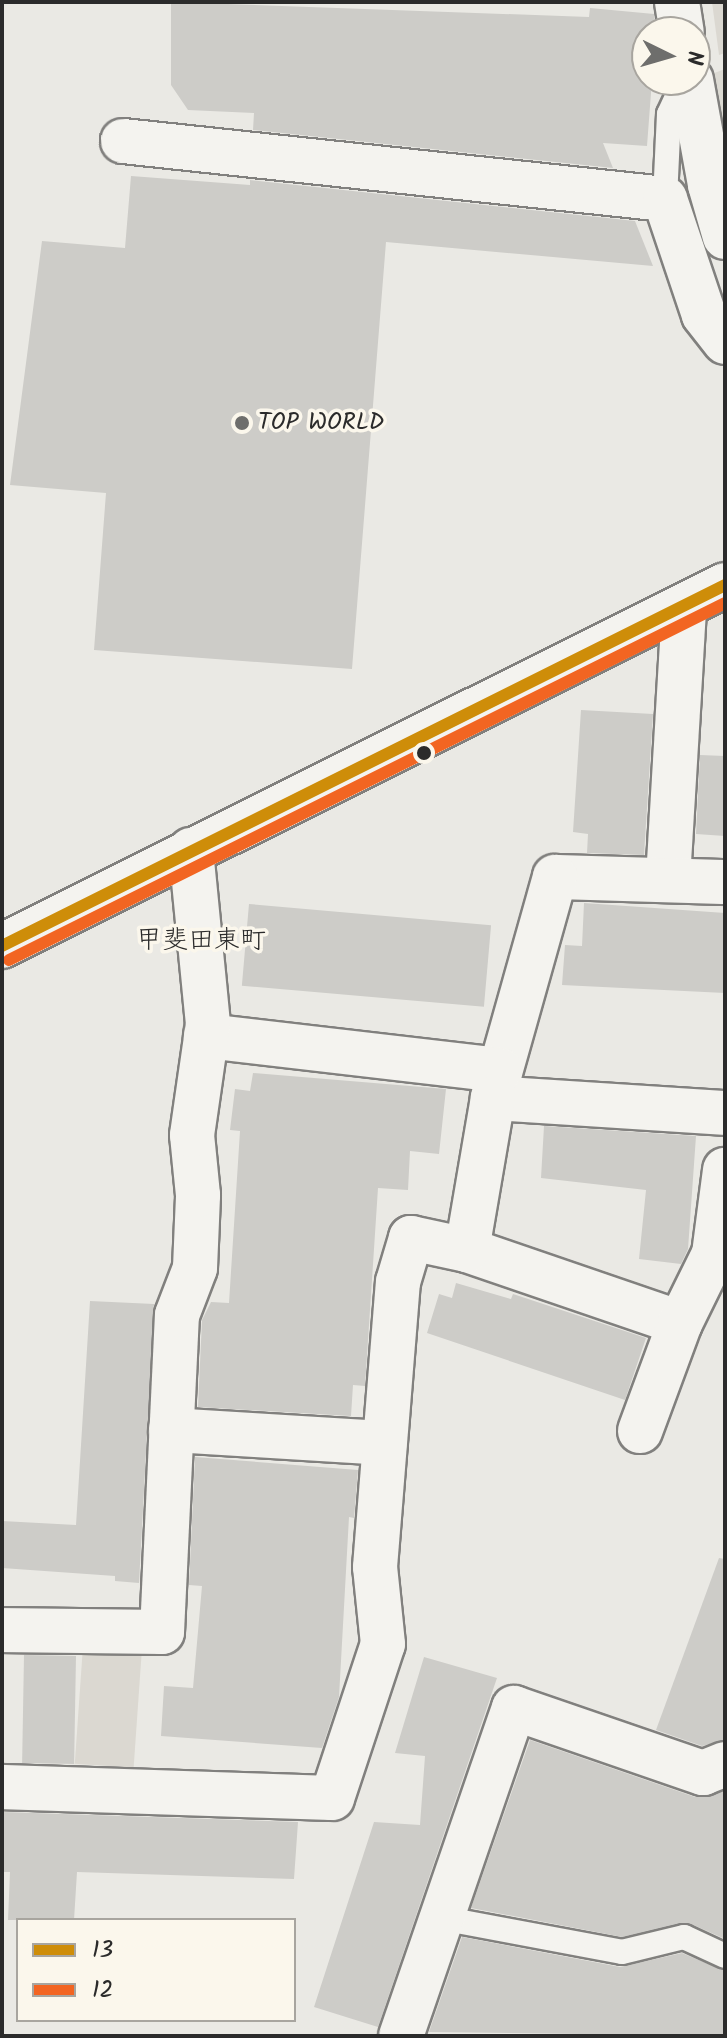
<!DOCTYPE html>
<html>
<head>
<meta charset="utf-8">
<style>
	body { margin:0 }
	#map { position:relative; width:727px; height:2038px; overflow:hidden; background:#eae9e4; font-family:Kalam,"Klee One",sans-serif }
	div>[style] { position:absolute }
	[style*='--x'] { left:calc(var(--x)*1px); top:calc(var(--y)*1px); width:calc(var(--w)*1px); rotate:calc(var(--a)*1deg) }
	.built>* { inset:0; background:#dcdad3 }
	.green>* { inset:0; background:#dbd8d1; transform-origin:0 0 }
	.building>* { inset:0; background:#cdccc8; transform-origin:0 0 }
	.roads { filter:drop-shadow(2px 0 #81807e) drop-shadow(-2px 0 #81807e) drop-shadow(0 2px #81807e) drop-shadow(0 -2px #81807e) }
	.service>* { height:24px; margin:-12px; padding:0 12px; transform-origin:12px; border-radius:12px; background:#f4f3ef }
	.minor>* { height:44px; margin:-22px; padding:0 22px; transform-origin:22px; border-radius:22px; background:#f4f3ef }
	.tertiary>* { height:44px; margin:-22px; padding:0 22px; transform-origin:22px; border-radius:22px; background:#f4f3ef }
	.bus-1>* { height:12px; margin:-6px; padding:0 6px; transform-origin:6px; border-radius:6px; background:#ce8d09 }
	.bus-2>* { height:12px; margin:-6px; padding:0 6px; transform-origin:6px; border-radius:6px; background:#f26522 }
	.dots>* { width:22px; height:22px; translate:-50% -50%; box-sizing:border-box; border:4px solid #fbf7ec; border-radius:50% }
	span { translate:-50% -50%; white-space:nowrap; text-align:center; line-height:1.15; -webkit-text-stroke:7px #fbf7ec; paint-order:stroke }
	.poi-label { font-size:24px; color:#2b2b2b }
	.left { translate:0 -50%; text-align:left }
	.neighbourhood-label { font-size:26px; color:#2b2b2b }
	.frame { position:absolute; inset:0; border:4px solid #2b2b2b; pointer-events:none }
	.legend { position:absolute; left:16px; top:1918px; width:280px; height:104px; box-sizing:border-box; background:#fbf7ec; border:2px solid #a8a59f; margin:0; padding:10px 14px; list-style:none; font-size:24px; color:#2b2b2b }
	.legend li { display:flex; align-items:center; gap:16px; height:40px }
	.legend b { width:40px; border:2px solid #a8a59f }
	.north { position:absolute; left:631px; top:16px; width:80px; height:80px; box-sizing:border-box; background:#fbf7ec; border:2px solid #a8a59f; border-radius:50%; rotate:95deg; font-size:22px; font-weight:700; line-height:32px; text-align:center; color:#2b2b2b }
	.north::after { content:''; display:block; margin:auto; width:28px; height:36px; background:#6e6e6c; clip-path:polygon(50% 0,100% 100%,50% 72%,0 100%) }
</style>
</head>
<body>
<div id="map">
	<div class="built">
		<div style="clip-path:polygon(725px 69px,725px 138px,709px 75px)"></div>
	</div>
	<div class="green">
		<div style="clip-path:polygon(712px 2px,725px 2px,725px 53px,719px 55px)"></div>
		<div style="left:83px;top:1646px;width:59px;height:118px;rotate:4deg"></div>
	</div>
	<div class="building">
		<div style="clip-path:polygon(171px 2px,589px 17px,590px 8px,654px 14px,656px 32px,647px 32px,647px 80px,652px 80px,647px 146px,603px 143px,613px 168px,253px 130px,254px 113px,188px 110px,171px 85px)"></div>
		<div style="clip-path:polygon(131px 176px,250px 185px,250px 180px,635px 221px,653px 266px,386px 242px,352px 669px,94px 650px,106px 493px,10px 485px,42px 241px,125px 248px)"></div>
		<div style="clip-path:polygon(581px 710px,653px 714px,644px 855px,587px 853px,588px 834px,573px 832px)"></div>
		<div style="clip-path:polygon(700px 755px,725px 756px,725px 836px,696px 834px)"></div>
		<div style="clip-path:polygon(584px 903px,725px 913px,725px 993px,562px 985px,565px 945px,582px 946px)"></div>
		<div style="left:249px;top:904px;width:243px;height:82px;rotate:5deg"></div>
		<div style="clip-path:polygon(253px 1073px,446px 1089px,439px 1154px,410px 1151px,408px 1190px,378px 1188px,365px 1386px,353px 1385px,351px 1416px,198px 1407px,202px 1320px,211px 1302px,229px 1303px,240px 1131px,230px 1130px,235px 1089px,250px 1091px)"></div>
		<div style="clip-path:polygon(544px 1126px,696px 1136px,688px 1249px,681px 1264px,639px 1259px,646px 1190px,541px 1178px)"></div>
		<div style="clip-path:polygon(456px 1283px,511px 1299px,513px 1294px,646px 1338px,625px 1400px,427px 1333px,439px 1294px,452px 1298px)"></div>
		<div style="clip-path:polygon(90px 1301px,154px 1304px,139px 1583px,115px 1581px,115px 1576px,2px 1568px,2px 1521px,76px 1525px)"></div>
		<div style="clip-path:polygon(195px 1457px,358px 1470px,354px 1518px,349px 1517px,339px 1697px,322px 1748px,161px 1736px,164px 1686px,193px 1688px,202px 1586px,189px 1585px)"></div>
		<div style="clip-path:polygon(719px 1558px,725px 1559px,725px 1740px,702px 1746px,656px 1730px)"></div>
		<div style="left:24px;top:1655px;width:52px;height:108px;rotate:1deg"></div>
		<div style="clip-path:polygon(424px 1657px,497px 1678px,378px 2027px,314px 2007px,374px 1822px,420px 1825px,425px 1756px,395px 1753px)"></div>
		<div style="clip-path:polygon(530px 1740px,695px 1797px,725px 1791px,725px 1939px,689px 1923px,622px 1937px,471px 1908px)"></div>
		<div style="clip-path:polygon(3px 1812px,298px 1822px,294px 1879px,77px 1872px,74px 1920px,8px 1920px,10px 1872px,2px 1872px)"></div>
		<div style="clip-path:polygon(462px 1937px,620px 1967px,682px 1953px,725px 1971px,725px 2036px,429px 2032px)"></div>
	</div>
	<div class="roads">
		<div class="service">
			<div style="--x:665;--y:199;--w:85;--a:-87.3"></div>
			<div style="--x:669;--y:114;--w:38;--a:-65"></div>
			<div style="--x:441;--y:1918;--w:184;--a:10.6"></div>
			<div style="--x:622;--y:1952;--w:64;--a:-13.6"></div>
			<div style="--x:684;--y:1937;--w:45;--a:24.9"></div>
		</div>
		<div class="minor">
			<div style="--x:677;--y:2;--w:30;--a:81"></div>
			<div style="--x:691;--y:80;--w:107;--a:79.7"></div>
			<div style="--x:710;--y:185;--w:54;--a:73.9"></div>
			<div style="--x:123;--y:141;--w:545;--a:6.11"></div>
			<div style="--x:665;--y:199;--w:122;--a:71.4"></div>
			<div style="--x:704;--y:315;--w:34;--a:52"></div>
			<div style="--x:668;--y:879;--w:270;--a:-86.6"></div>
			<div style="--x:725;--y:882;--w:170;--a:-178.3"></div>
			<div style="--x:555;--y:877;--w:230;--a:105.7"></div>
			<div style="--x:493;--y:1098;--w:232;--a:3.7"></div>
			<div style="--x:206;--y:1036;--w:296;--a:6.6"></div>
			<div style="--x:467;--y:1250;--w:225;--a:18.9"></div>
			<div style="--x:171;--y:1430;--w:214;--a:3.5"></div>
			<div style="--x:640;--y:1431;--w:115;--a:-69.7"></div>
			<div style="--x:680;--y:1323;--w:77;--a:-63.8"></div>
			<div style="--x:714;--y:1254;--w:85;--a:-82.5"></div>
			<div style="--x:2;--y:1630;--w:160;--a:0.7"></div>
			<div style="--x:162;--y:1632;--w:317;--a:-87.3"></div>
			<div style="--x:177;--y:1315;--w:50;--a:-69"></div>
			<div style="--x:195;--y:1268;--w:73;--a:-87.6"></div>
			<div style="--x:198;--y:1195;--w:60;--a:-95.7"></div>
			<div style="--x:192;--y:1135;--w:112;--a:-81.8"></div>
			<div style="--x:208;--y:1024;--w:175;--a:-95.6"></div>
			<div style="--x:2;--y:1787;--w:330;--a:1.9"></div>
			<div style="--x:332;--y:1798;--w:162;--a:-71.7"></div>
			<div style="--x:383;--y:1644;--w:77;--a:-95.9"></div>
			<div style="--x:375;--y:1567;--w:286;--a:-85.4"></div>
			<div style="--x:398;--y:1282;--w:46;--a:-73.5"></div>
			<div style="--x:411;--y:1238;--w:57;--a:12.1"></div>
			<div style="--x:467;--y:1250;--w:154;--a:-80.3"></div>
			<div style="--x:401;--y:2036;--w:347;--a:-71"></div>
			<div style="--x:514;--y:1708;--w:200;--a:19"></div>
			<div style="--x:703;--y:1773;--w:24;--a:-22"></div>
		</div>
		<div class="tertiary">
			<div style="--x:2;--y:946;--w:808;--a:-26.53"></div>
		</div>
	</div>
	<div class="bus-1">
		<div style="--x:2;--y:946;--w:808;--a:-26.53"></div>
	</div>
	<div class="bus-2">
		<div style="--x:9;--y:960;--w:800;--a:-26.5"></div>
	</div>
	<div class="dots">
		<div style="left:242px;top:423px;background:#6e6e6c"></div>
		<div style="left:424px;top:753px;background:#2b2b2b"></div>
	</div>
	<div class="poi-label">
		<span class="left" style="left:258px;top:423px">TOP WORLD</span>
	</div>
	<div class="neighbourhood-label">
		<span style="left:201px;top:942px">甲斐田東町</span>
	</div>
	<div class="frame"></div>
	<ul class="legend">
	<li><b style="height:10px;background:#ce8d09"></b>13</li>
	<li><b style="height:10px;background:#f26522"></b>12</li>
	</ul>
	<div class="north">N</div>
</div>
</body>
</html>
